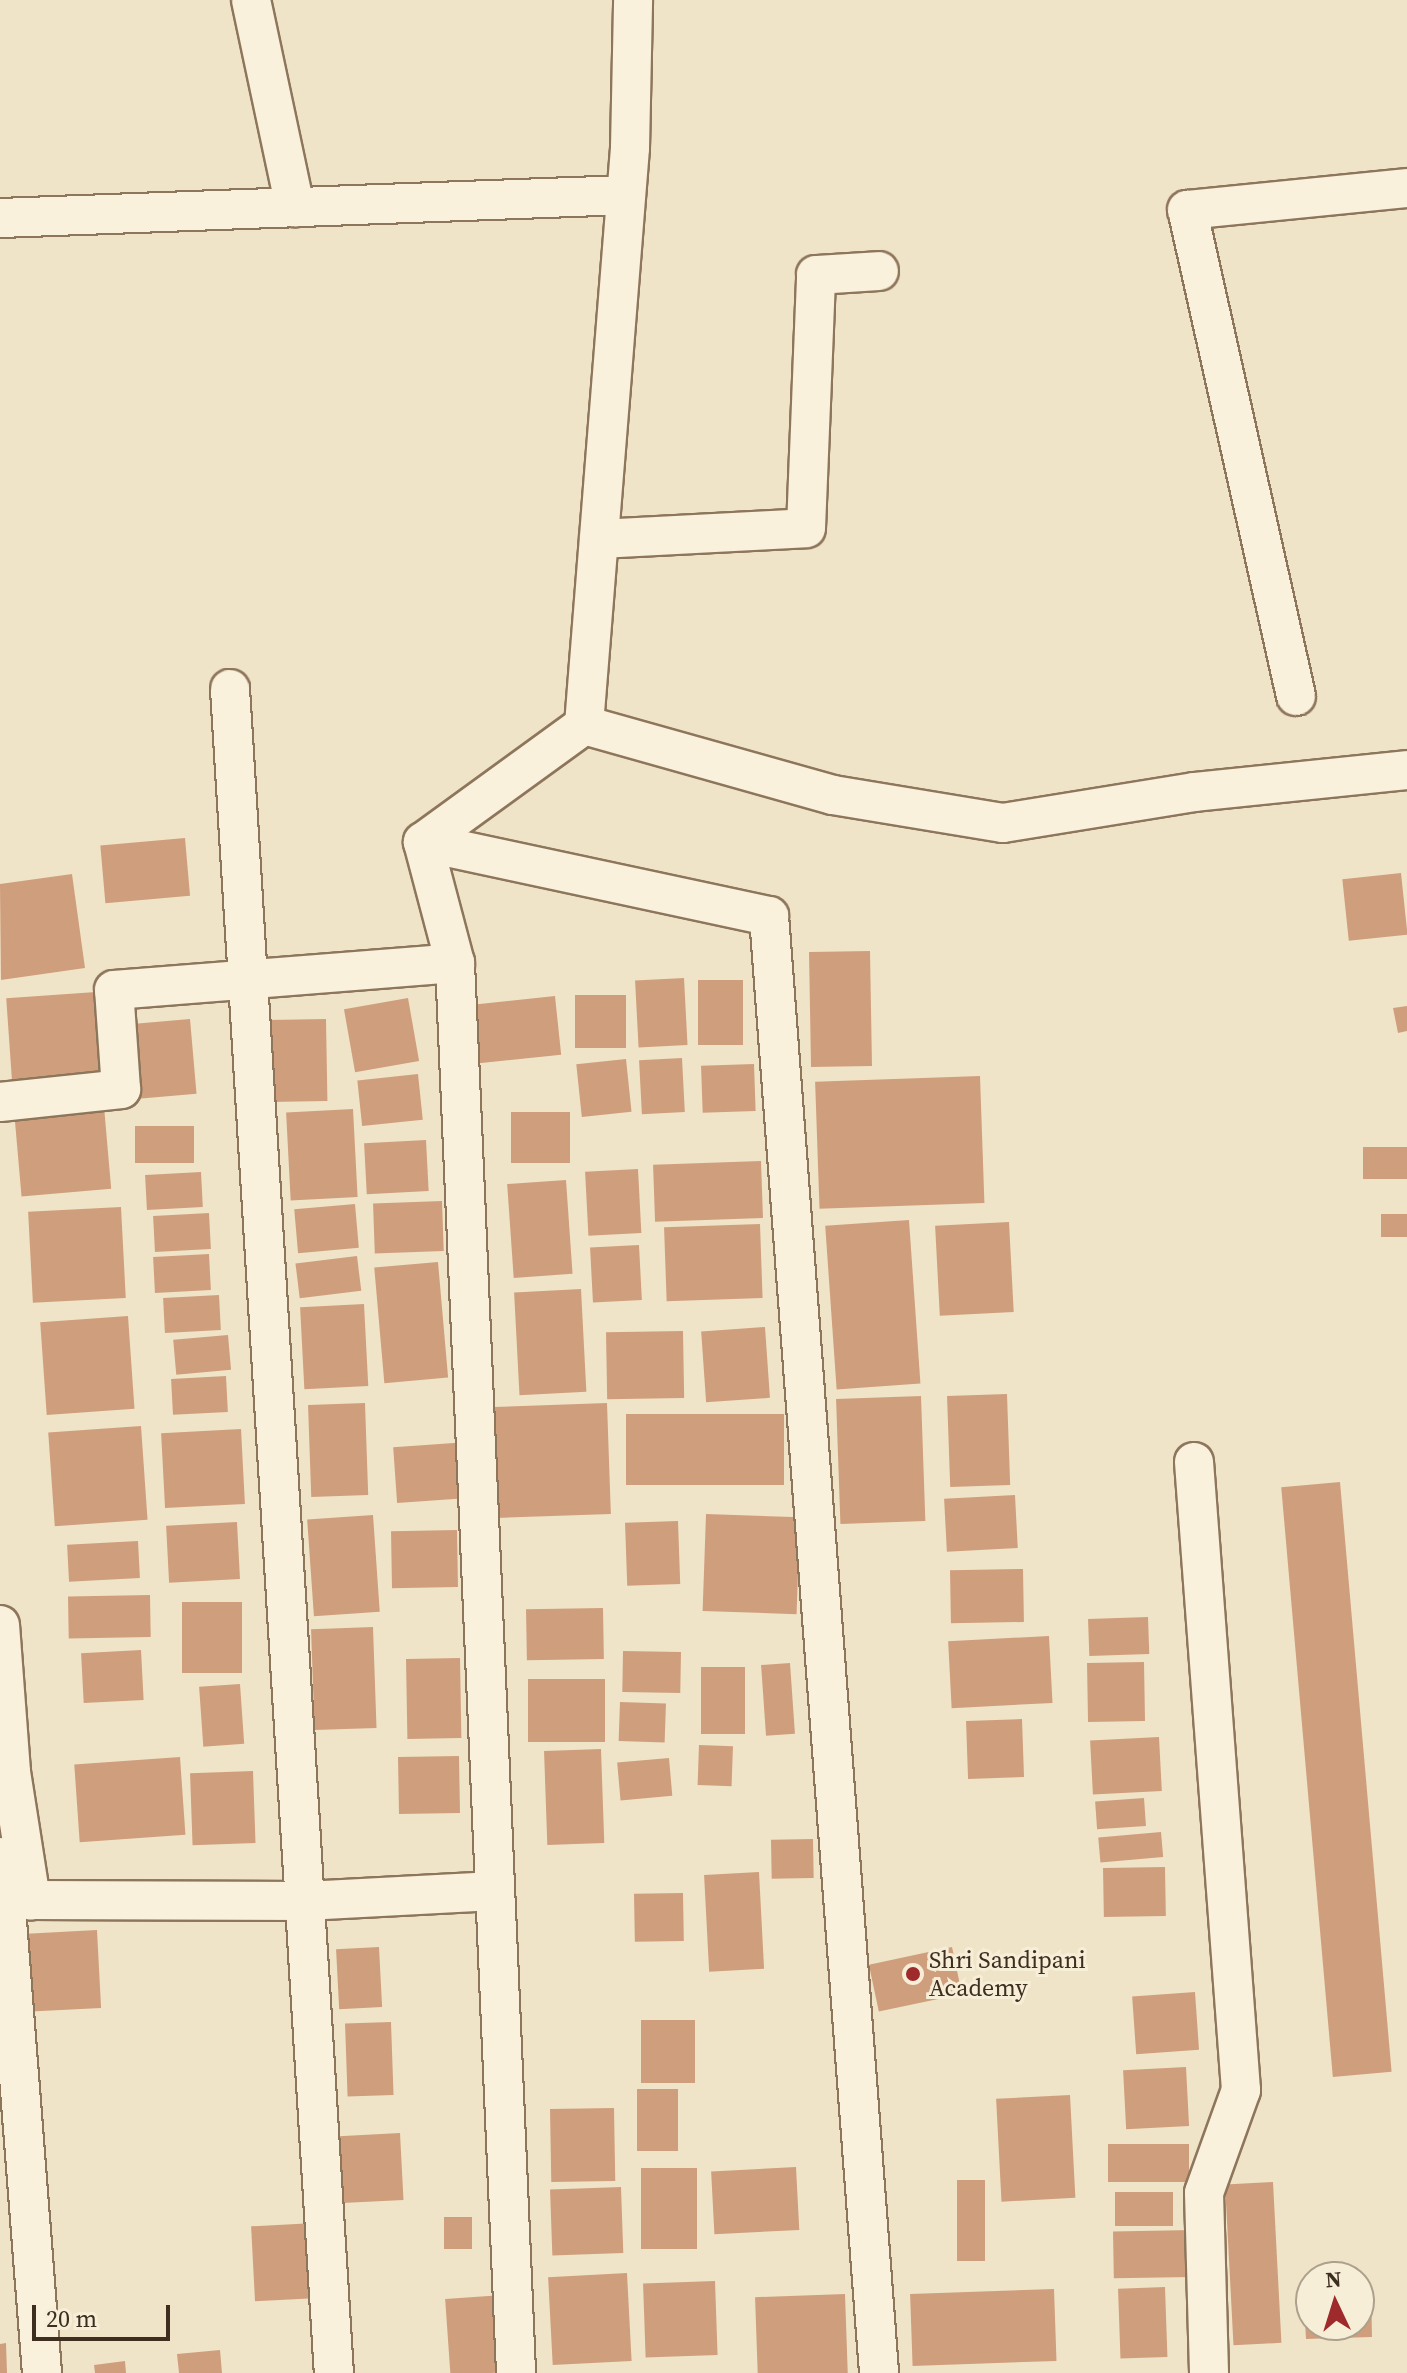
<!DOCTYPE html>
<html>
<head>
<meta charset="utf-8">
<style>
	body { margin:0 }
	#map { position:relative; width:1407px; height:2373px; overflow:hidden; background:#f0e4c8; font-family:"Source Serif 4",serif }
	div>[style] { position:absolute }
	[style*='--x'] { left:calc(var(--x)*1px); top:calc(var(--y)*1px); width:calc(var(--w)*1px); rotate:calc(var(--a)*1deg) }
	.building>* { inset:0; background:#cf9f7d; transform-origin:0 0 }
	.roads { filter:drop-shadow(2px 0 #8d765c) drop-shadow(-2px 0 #8d765c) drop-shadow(0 2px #8d765c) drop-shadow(0 -2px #8d765c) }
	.street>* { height:38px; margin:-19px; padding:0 19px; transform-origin:19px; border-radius:19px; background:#faf1dc }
	.dots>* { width:22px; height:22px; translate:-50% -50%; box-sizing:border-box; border:4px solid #f7eed8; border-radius:50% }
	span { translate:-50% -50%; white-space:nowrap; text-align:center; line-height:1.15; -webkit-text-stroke:6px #f7eed8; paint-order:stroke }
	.poi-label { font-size:24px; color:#3d2e20 }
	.left { translate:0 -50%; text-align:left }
	.north { position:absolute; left:1295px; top:2261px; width:80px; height:80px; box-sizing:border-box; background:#f7eed8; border:2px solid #ada18e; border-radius:50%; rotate:356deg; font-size:22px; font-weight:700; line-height:32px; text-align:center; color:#3d2e20 }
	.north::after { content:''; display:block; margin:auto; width:28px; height:36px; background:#9e2a2b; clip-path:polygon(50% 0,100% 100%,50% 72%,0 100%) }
	.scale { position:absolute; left:32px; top:2305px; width:138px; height:36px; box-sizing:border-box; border:4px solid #3d2e20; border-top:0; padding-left:10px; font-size:24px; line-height:28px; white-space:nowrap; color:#3d2e20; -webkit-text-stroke:6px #f7eed8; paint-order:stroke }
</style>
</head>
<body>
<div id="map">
	<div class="building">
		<div style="left:185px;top:838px;width:58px;height:85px;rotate:85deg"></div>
		<div style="left:1401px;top:873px;width:62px;height:59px;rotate:84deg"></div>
		<div style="clip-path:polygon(72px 874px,85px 968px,1px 980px,0 884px)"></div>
		<div style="left:870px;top:951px;width:115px;height:61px;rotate:89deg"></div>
		<div style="left:684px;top:978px;width:67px;height:49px;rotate:87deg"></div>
		<div style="left:698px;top:980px;width:45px;height:65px"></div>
		<div style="left:96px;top:992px;width:89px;height:90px;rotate:86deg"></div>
		<div style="left:626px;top:995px;width:53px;height:51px;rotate:90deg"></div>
		<div style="left:555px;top:996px;width:59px;height:85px;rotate:84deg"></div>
		<div style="left:408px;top:998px;width:64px;height:65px;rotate:80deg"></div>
		<div style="clip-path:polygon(1407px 1006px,1407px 1031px,1398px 1033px,1393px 1008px)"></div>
		<div style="left:190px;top:1019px;width:75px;height:61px;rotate:85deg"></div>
		<div style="left:326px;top:1019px;width:82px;height:76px;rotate:89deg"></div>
		<div style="left:682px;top:1058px;width:54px;height:43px;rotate:87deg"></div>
		<div style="left:626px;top:1059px;width:53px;height:50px;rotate:84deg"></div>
		<div style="left:754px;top:1064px;width:47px;height:53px;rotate:88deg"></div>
		<div style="left:418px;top:1074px;width:46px;height:61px;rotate:84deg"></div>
		<div style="left:980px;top:1076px;width:127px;height:165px;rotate:88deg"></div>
		<div style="left:103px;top:1095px;width:94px;height:90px;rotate:85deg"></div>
		<div style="left:353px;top:1109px;width:88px;height:67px;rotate:87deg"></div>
		<div style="left:511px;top:1112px;width:59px;height:51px"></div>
		<div style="left:194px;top:1126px;width:37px;height:59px;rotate:90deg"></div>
		<div style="left:426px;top:1140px;width:51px;height:62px;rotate:87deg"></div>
		<div style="left:1407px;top:1147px;width:32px;height:44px;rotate:90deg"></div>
		<div style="left:761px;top:1161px;width:57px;height:108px;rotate:88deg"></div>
		<div style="left:638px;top:1169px;width:64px;height:53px;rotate:87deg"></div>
		<div style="left:201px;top:1172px;width:35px;height:56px;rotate:87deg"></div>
		<div style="left:566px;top:1180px;width:94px;height:59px;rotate:86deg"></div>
		<div style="left:442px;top:1201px;width:50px;height:69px;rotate:88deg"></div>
		<div style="left:355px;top:1204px;width:44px;height:61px;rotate:85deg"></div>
		<div style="left:121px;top:1207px;width:91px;height:93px;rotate:87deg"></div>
		<div style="left:209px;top:1213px;width:36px;height:56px;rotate:87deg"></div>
		<div style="left:1407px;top:1214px;width:23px;height:26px;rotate:90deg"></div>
		<div style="left:909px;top:1220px;width:164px;height:84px;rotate:86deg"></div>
		<div style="left:1009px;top:1222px;width:90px;height:74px;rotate:87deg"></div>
		<div style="left:760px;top:1224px;width:74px;height:96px;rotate:88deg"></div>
		<div style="left:639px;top:1245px;width:55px;height:49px;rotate:87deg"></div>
		<div style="left:209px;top:1254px;width:36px;height:56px;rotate:87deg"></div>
		<div style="left:357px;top:1256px;width:35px;height:62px;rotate:83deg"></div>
		<div style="left:438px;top:1262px;width:116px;height:64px;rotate:85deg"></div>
		<div style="left:581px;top:1289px;width:103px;height:67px;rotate:87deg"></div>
		<div style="left:219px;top:1295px;width:35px;height:56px;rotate:87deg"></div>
		<div style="left:364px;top:1304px;width:82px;height:64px;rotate:87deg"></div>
		<div style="left:128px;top:1316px;width:93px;height:88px;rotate:86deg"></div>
		<div style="left:765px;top:1327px;width:71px;height:64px;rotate:86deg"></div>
		<div style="left:683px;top:1331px;width:67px;height:77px;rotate:89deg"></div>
		<div style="left:228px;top:1335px;width:35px;height:55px;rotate:85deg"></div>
		<div style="left:226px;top:1376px;width:36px;height:55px;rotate:87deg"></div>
		<div style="left:1007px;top:1394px;width:91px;height:60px;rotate:88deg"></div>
		<div style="left:921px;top:1396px;width:125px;height:85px;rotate:88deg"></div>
		<div style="left:365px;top:1403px;width:92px;height:57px;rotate:88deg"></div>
		<div style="left:607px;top:1403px;width:111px;height:114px;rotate:88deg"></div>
		<div style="left:784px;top:1414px;width:71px;height:158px;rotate:90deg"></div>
		<div style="left:141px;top:1426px;width:94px;height:93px;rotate:86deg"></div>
		<div style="left:241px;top:1429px;width:75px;height:80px;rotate:87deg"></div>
		<div style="left:468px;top:1442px;width:56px;height:75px;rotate:86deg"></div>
		<div style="left:1340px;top:1482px;width:592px;height:59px;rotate:85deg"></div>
		<div style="left:1015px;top:1495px;width:53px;height:71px;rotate:87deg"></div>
		<div style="left:706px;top:1514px;width:94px;height:97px;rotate:2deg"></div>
		<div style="left:373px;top:1515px;width:97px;height:66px;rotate:86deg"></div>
		<div style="left:678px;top:1521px;width:63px;height:53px;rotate:88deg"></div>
		<div style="left:237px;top:1522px;width:57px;height:71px;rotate:87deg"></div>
		<div style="left:457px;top:1530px;width:57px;height:66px;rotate:89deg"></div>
		<div style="left:138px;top:1541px;width:37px;height:71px;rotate:87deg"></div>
		<div style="left:1023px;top:1569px;width:53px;height:73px;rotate:89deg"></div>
		<div style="left:150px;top:1595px;width:42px;height:82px;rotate:89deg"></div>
		<div style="left:182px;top:1602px;width:60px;height:71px"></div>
		<div style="left:603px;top:1608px;width:51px;height:77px;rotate:89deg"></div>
		<div style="left:1148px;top:1617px;width:37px;height:60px;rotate:88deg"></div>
		<div style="left:373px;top:1627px;width:101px;height:62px;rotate:88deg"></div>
		<div style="left:1049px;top:1636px;width:67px;height:101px;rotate:87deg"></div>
		<div style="left:141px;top:1650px;width:50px;height:60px;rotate:87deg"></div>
		<div style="left:623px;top:1651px;width:58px;height:41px;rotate:1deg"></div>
		<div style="left:460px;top:1658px;width:80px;height:54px;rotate:89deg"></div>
		<div style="left:1144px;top:1662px;width:59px;height:57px;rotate:89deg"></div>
		<div style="left:790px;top:1663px;width:71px;height:29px;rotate:86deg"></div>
		<div style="left:701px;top:1667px;width:44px;height:67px"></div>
		<div style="left:528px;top:1679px;width:77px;height:63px"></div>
		<div style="left:240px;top:1684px;width:60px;height:41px;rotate:86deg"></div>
		<div style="left:620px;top:1702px;width:46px;height:39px;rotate:2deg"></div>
		<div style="left:1022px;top:1719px;width:58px;height:56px;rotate:88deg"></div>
		<div style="left:1159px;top:1737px;width:54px;height:69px;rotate:87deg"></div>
		<div style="left:699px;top:1745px;width:34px;height:40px;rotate:2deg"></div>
		<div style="left:601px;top:1749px;width:94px;height:57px;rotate:88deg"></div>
		<div style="left:459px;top:1756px;width:57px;height:61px;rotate:89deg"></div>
		<div style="left:180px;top:1757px;width:78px;height:106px;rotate:86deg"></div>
		<div style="left:669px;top:1758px;width:38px;height:52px;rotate:85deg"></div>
		<div style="left:253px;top:1771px;width:72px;height:63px;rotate:88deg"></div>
		<div style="left:1144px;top:1798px;width:28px;height:49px;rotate:86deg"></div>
		<div style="left:1161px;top:1832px;width:25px;height:63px;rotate:85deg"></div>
		<div style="left:813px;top:1839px;width:39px;height:42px;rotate:89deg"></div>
		<div style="left:1165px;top:1867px;width:49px;height:62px;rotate:89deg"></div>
		<div style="left:759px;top:1872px;width:97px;height:55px;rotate:87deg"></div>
		<div style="left:683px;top:1893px;width:48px;height:49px;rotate:89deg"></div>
		<div style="left:97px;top:1930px;width:78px;height:75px;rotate:87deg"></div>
		<div style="left:379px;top:1947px;width:60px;height:43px;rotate:87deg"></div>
		<div style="left:952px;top:1947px;width:48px;height:85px;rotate:78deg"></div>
		<div style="left:1195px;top:1992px;width:58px;height:63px;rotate:86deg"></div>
		<div style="left:641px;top:2020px;width:54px;height:63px"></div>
		<div style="left:391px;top:2022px;width:73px;height:46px;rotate:88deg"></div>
		<div style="left:1186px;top:2067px;width:59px;height:63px;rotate:87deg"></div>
		<div style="left:678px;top:2089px;width:62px;height:41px;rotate:90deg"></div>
		<div style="left:1070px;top:2095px;width:103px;height:74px;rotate:87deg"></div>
		<div style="left:614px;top:2108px;width:73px;height:64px;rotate:89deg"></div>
		<div style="left:400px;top:2133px;width:67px;height:66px;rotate:87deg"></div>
		<div style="left:1189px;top:2144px;width:38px;height:81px;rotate:90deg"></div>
		<div style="left:796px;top:2167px;width:63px;height:85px;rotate:87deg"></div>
		<div style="left:641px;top:2168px;width:56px;height:81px"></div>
		<div style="left:957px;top:2180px;width:28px;height:81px"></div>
		<div style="left:1273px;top:2182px;width:161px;height:48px;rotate:87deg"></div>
		<div style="left:621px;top:2187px;width:66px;height:71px;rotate:88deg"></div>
		<div style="left:1115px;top:2192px;width:58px;height:34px"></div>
		<div style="left:472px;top:2217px;width:32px;height:28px;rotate:90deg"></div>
		<div style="left:315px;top:2223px;width:75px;height:64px;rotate:87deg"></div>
		<div style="left:1192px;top:2230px;width:47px;height:79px;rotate:89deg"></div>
		<div style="left:627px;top:2273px;width:88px;height:79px;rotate:87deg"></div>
		<div style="left:715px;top:2281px;width:74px;height:72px;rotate:88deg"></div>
		<div style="clip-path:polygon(1359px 2284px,1371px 2284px,1372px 2337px,1306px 2339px,1303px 2286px,1311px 2286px,1311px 2325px,1359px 2325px)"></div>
		<div style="left:1165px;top:2287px;width:70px;height:47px;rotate:88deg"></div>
		<div style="left:1054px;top:2289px;width:72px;height:144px;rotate:88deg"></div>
		<div style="left:845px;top:2294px;width:79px;height:90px;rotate:88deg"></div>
		<div style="left:503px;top:2295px;width:77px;height:58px;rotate:86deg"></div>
		<div style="clip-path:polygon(6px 2343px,7px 2373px,0 2373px,0 2344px)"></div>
		<div style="clip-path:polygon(220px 2350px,222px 2373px,179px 2373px,177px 2354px)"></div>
		<div style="clip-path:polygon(125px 2361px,126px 2373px,95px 2373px,94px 2365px)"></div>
	</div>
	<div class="roads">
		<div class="street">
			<div style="--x:251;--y:0;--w:212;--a:78"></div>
			<div style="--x:0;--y:218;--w:626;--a:-2.1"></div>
			<div style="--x:599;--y:539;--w:207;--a:-3"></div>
			<div style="--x:806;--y:528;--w:253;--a:-87.7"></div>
			<div style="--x:816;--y:275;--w:63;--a:-3.6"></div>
			<div style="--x:230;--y:689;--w:1687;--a:86.47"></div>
			<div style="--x:1296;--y:696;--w:498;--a:-102.6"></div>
			<div style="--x:1187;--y:210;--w:221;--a:-5.7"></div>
			<div style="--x:584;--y:725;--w:579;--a:-85.44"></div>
			<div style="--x:630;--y:148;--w:148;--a:-88.8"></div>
			<div style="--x:423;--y:842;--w:354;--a:12.1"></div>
			<div style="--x:769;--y:916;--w:1461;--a:85.68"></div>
			<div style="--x:455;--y:963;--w:1411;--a:87.52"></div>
			<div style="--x:0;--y:1102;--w:122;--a:-6.1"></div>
			<div style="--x:121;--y:1089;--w:99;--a:-94"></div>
			<div style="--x:114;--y:990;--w:342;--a:-4.5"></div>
			<div style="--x:455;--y:963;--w:125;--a:-104.8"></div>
			<div style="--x:423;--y:842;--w:199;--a:-36"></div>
			<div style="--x:584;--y:725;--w:259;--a:15.7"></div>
			<div style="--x:833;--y:795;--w:172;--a:9.4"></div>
			<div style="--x:1003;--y:823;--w:194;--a:-9.2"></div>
			<div style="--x:1195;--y:792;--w:213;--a:-5.9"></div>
			<div style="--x:1194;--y:1462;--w:630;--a:85.72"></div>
			<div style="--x:1241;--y:2090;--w:109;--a:109.8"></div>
			<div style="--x:1204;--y:2193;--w:180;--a:88.4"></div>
			<div style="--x:0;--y:1625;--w:147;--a:85.7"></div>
			<div style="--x:11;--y:1772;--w:130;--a:81.1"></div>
			<div style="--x:31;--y:1900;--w:274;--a:0.2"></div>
			<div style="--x:305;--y:1901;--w:190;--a:-3"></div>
			<div style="--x:2;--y:1857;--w:518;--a:85.57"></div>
		</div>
	</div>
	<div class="dots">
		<div style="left:913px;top:1974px;background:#9e2a2b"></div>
	</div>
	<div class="poi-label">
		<span class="left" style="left:929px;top:1974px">Shri Sandipani<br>Academy</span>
	</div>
	<div class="north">N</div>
	<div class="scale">20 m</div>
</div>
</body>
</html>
